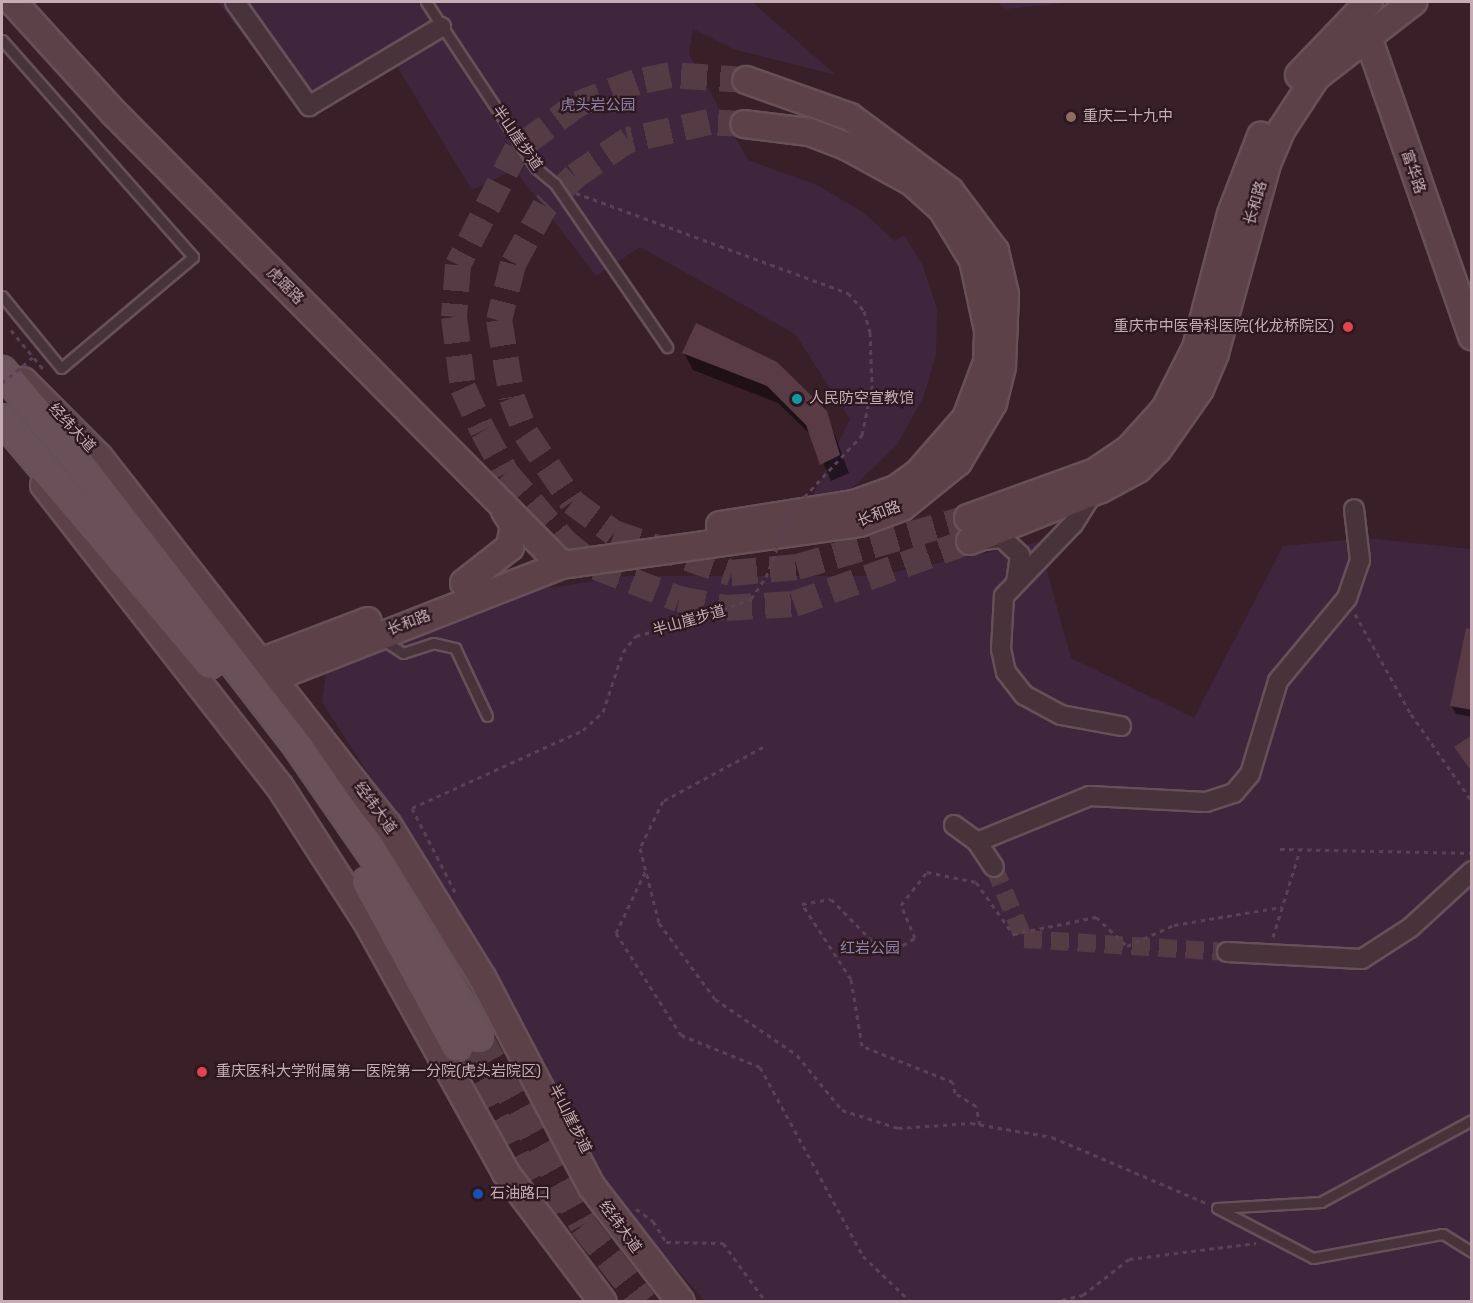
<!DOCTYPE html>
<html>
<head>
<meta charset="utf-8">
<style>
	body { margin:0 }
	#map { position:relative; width:1473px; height:1303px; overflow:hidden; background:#391f28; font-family:Rubik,"Noto Sans SC",sans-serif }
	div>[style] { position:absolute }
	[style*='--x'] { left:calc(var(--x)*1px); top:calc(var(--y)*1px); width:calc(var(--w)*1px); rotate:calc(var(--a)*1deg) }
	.green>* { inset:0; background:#3f263d }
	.shadow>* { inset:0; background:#0007 }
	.building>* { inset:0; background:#593b45 }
	.street-tunnel>* { height:18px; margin-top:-9px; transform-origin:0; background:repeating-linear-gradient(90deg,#553b44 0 18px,transparent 0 27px) }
	.secondary-tunnel>* { height:26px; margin-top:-13px; transform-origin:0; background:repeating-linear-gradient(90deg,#553b44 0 26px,transparent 0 39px) }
	.primary-tunnel>* { height:28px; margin-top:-14px; transform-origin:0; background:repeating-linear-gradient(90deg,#553b44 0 28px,transparent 0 42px) }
	.path>* { height:3px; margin-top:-1.5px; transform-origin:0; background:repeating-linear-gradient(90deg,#5a4154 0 4.5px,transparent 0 9px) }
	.roads { filter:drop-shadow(2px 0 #675058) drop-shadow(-2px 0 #675058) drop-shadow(0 2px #675058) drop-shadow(0 -2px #675058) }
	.lane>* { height:9px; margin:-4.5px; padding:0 4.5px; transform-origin:4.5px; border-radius:4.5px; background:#49333a }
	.street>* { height:18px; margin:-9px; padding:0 9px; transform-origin:9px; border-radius:9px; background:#49333a }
	.secondary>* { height:26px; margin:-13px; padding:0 13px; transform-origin:13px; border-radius:13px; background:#5d4149 }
	.primary>* { height:28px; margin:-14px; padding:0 14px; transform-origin:14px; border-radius:14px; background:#6a5159 }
	.path-bridge>* { height:3px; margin-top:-1.5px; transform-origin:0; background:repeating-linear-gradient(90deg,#5a4154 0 4.5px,transparent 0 9px) }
	.dots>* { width:16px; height:16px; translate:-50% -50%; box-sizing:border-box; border:3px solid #2e181f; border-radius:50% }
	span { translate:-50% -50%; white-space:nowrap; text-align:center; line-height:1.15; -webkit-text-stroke:4.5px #2e181f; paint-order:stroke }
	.park-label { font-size:15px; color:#9083ad }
	.poi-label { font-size:15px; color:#c6adb5 }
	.left { translate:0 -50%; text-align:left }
	.right { translate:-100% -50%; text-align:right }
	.street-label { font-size:15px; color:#c6adb5 }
	.frame { position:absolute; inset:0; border:3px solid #c6adb5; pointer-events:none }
</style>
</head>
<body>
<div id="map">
	<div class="green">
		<div style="clip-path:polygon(218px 2px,752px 2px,836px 75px,733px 49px,693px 29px,689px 54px,748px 160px,817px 185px,864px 213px,895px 241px,904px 235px,923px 266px,937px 309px,936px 355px,923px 398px,897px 445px,852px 488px,829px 502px,812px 497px,850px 419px,795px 334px,640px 247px,596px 276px,515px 170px,472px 190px,396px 65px,306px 118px)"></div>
		<div style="clip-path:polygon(997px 2px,1074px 2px,1006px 9px)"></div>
		<div style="clip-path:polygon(1366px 538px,1471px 549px,1471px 1301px,705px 1301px,587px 1170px,457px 911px,322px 702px,327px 668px,522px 592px,627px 576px,875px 576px,1039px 542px,1071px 658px,1194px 718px,1283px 546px)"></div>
	</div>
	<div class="shadow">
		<div style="clip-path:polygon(697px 325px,826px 412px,849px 473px,831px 481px,812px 436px,778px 403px,693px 370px,684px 353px)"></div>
		<div style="clip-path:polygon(1472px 640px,1472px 717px,1456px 714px,1451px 705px)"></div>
	</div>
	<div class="building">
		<div style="clip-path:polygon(696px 323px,777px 362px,827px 411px,840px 455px,820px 465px,806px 425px,767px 386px,682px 353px)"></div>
		<div style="clip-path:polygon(1466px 628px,1472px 629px,1472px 710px,1450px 706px)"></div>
		<div style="clip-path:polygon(1472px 735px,1472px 772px,1454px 747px)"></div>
	</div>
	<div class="street-tunnel">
		<div style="--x:994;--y:867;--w:78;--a:67.4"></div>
		<div style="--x:1024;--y:939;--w:203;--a:3.7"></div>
	</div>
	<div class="secondary-tunnel">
		<div style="--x:746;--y:80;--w:76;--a:-176.2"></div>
		<div style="--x:670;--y:75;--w:35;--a:168"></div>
		<div style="--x:636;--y:82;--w:62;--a:159.2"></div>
		<div style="--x:578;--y:104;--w:76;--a:143.6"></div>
		<div style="--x:517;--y:149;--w:130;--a:117"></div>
		<div style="--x:458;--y:265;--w:52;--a:94.4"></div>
		<div style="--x:454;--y:317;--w:72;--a:82.8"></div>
		<div style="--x:463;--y:388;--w:47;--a:65.1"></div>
		<div style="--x:483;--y:431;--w:48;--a:61.3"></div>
		<div style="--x:506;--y:473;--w:91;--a:49.5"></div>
		<div style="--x:565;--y:542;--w:40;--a:39"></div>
		<div style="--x:596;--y:567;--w:89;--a:21.1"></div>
		<div style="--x:679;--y:599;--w:48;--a:10.8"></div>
		<div style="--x:726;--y:608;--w:68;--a:-3.4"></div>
		<div style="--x:794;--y:604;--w:187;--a:-19.7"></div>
		<div style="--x:744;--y:124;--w:35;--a:-177"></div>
		<div style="--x:709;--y:122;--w:83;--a:167.5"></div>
		<div style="--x:628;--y:140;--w:64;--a:145.8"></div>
		<div style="--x:575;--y:176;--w:42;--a:135"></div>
		<div style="--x:545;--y:206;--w:66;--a:118.9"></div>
		<div style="--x:513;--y:264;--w:58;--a:104"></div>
		<div style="--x:499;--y:320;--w:79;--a:80.5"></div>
		<div style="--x:512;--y:398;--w:39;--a:69"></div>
		<div style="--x:526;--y:434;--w:82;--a:55.9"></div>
		<div style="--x:572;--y:502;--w:52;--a:36.4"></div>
		<div style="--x:614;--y:533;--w:124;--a:18.9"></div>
		<div style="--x:731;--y:573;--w:66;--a:-5.2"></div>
		<div style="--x:797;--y:567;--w:178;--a:-16"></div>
	</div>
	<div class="primary-tunnel">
		<div style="--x:478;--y:1036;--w:216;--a:60.9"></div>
		<div style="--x:583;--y:1225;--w:98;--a:52.1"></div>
		<div style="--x:456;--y:1046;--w:199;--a:61.5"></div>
	</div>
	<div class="path">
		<div style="--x:576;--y:193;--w:290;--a:20.2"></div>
		<div style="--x:848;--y:293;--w:24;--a:48"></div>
		<div style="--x:864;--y:311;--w:22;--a:74"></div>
		<div style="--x:870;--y:332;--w:55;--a:87.9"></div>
		<div style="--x:11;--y:330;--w:52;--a:50.5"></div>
		<div style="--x:1355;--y:614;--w:115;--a:60.8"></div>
		<div style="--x:1411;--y:714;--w:106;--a:55"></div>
		<div style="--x:763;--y:747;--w:114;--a:151.6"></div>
		<div style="--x:663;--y:801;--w:52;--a:116.1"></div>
		<div style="--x:640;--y:848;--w:77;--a:75.8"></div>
		<div style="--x:659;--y:923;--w:94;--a:53.6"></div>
		<div style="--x:715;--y:999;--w:99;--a:34.3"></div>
		<div style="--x:797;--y:1055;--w:71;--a:50.7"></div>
		<div style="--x:842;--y:1110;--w:59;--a:17.8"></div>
		<div style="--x:898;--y:1128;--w:73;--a:-3.9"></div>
		<div style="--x:971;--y:1123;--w:82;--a:9.8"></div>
		<div style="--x:1052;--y:1137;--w:168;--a:23.2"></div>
		<div style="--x:1280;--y:849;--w:192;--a:1.2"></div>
		<div style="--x:645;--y:872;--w:68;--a:115.4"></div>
		<div style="--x:616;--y:933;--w:121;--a:57.5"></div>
		<div style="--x:681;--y:1035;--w:85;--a:22.1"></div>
		<div style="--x:760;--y:1067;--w:215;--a:61.4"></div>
		<div style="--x:863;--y:1256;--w:66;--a:43.8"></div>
		<div style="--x:455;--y:892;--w:94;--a:-117.1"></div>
		<div style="--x:412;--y:808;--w:188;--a:-24.5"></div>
		<div style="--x:583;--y:730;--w:27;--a:-42"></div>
		<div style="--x:603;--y:712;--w:63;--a:-71.6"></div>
		<div style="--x:623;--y:652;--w:21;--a:-51"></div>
		<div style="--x:636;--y:636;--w:63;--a:-15.6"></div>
		<div style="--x:1273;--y:937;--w:91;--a:-72.8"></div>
		<div style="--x:980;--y:1125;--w:19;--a:-102"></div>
		<div style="--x:976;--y:1106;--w:25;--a:-148"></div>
		<div style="--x:955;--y:1093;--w:11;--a:-100"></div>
		<div style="--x:953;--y:1082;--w:98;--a:-158.4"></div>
		<div style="--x:862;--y:1046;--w:68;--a:-99.3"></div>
		<div style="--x:851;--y:979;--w:90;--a:-123.2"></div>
		<div style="--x:802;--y:904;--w:29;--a:-10"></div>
		<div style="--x:831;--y:899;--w:69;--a:45.6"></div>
		<div style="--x:879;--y:948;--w:16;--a:7"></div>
		<div style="--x:895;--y:950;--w:23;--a:-31"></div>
		<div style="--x:915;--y:938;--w:36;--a:-113"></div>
		<div style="--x:901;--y:905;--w:42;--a:-51.8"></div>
		<div style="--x:927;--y:872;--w:50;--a:11.5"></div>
		<div style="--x:976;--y:882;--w:64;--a:54.6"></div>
		<div style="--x:1013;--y:934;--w:85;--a:-11.6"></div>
		<div style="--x:1096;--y:917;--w:42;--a:43.1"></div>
		<div style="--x:1127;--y:946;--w:51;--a:-24.1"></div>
		<div style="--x:1174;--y:925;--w:109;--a:-9.5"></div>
		<div style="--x:636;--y:1209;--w:21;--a:35"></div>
		<div style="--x:653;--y:1221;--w:25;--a:58"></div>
		<div style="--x:666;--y:1242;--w:57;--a:1"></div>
		<div style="--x:723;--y:1243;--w:73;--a:53.9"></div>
		<div style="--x:1053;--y:1302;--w:31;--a:-13"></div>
		<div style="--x:1083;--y:1295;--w:58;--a:-38"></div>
		<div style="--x:1129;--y:1259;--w:128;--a:-7.2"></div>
	</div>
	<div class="roads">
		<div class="lane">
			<div style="--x:426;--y:2;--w:199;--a:56.5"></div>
			<div style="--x:536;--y:168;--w:25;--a:40"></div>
			<div style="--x:555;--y:184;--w:198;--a:55.5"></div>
			<div style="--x:2;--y:40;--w:289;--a:48.6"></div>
			<div style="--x:193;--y:257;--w:172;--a:139.9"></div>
			<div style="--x:61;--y:368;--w:93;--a:-129.3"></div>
			<div style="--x:383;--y:640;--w:24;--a:33"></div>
			<div style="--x:403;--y:653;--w:32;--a:-18"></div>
			<div style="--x:433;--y:643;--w:23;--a:13"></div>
			<div style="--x:455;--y:648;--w:75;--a:64.8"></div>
			<div style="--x:1472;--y:1120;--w:172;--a:151.5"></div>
			<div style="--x:1321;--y:1202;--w:104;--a:176.7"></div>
			<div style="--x:1217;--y:1208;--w:108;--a:27.5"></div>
			<div style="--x:1313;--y:1258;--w:132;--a:-10.5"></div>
			<div style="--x:1443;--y:1234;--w:34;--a:32"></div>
		</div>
		<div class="street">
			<div style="--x:235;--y:2;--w:128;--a:54.6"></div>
			<div style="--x:309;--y:106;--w:154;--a:-30.9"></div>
			<div style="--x:1092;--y:494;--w:36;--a:122"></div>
			<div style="--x:1073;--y:524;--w:100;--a:133.8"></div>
			<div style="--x:1004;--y:596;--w:53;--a:93.2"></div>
			<div style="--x:1001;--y:649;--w:24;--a:78"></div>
			<div style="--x:1006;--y:672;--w:29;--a:52"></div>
			<div style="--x:1024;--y:695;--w:42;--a:28.4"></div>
			<div style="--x:1061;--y:715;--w:61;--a:10.4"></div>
			<div style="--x:983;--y:540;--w:19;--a:-6"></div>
			<div style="--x:1002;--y:538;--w:25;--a:43"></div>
			<div style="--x:1020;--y:555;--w:28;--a:98"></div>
			<div style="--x:954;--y:825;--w:29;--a:36"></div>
			<div style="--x:977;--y:842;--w:30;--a:56"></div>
			<div style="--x:977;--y:842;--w:122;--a:-22.2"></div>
			<div style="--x:1090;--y:796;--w:116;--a:3"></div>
			<div style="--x:1206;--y:802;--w:29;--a:-18"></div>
			<div style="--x:1234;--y:793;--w:25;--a:-50"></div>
			<div style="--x:1250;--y:774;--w:97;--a:-73.2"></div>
			<div style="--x:1278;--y:681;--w:108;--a:-50.3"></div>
			<div style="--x:1347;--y:598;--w:40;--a:-71.1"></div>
			<div style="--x:1360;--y:560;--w:51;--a:-96.7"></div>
			<div style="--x:1227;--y:952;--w:135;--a:3"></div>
			<div style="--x:1362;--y:959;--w:57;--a:-32.9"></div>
			<div style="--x:1410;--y:928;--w:84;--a:-42.6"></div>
		</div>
		<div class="secondary">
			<div style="--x:13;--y:2;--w:150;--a:47.7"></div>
			<div style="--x:114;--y:113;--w:636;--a:45.25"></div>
			<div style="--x:1362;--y:20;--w:335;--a:70.8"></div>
			<div style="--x:1299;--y:75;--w:101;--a:-46.2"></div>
			<div style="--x:23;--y:381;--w:107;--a:45"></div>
			<div style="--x:99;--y:457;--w:468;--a:51.9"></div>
			<div style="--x:388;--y:825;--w:179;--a:58.3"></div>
			<div style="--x:482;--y:977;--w:237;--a:62.4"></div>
			<div style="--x:592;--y:1187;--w:145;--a:52.3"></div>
			<div style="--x:44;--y:485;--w:383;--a:52"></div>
			<div style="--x:280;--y:787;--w:161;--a:57.2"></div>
			<div style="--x:367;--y:922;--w:287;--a:61"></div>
			<div style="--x:506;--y:1173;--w:161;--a:53.1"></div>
			<div style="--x:968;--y:518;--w:135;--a:-19.9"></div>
			<div style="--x:1095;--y:472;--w:41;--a:-34.1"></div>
			<div style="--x:1129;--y:449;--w:54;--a:-48"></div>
			<div style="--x:1165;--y:409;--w:68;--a:-63.1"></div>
			<div style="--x:1196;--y:348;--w:138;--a:-75.4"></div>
			<div style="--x:1231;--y:214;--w:84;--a:-69"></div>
			<div style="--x:720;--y:525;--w:136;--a:-8.9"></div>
			<div style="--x:854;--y:504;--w:45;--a:-19.7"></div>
			<div style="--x:896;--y:489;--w:29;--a:-36"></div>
			<div style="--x:919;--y:472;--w:72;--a:-49"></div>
			<div style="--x:966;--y:418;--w:60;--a:-69.4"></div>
			<div style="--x:987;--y:362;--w:32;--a:-88"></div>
			<div style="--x:988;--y:330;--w:72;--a:-102.1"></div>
			<div style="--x:973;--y:260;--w:60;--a:-121.3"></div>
			<div style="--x:942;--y:209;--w:40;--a:-138"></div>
			<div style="--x:912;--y:182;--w:75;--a:-151.4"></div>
			<div style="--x:846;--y:146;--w:40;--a:-159"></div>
			<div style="--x:809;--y:132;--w:65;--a:-173"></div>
			<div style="--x:970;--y:541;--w:141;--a:-21.7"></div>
			<div style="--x:1101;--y:489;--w:42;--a:-28.4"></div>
			<div style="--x:1138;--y:469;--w:28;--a:-45"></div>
			<div style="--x:1158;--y:449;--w:73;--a:-55"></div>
			<div style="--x:1200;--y:389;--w:39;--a:-67"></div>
			<div style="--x:1215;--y:353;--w:196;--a:-74.6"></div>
			<div style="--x:1267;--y:164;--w:38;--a:-67"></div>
			<div style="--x:1282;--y:129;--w:62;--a:-56.8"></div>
			<div style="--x:1316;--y:77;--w:123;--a:-37.7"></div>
			<div style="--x:464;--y:583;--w:58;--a:-38"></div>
			<div style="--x:510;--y:547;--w:22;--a:-80"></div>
			<div style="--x:514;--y:525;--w:17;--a:-123"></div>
			<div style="--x:263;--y:661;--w:112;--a:-20.9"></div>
			<div style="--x:276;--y:677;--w:307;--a:-21.4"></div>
			<div style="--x:562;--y:565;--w:300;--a:-8"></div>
			<div style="--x:859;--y:523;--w:46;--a:-20.4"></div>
			<div style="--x:902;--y:507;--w:72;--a:-38.8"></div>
			<div style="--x:958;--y:462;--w:69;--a:-59.3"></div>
			<div style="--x:993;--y:403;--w:38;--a:-76"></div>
			<div style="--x:1002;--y:366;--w:72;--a:-87.6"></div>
			<div style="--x:1005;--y:294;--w:44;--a:-103.1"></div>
			<div style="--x:995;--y:251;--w:75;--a:-126.9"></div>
			<div style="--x:950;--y:191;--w:124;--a:-143.5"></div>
			<div style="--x:850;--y:117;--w:110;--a:-160.4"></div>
		</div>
		<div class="primary">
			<div style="--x:2;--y:371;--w:104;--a:49.7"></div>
			<div style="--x:69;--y:450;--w:376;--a:52.3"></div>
			<div style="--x:299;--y:748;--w:145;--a:55.4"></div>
			<div style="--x:381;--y:867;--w:195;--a:60.1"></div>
			<div style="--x:2;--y:419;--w:321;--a:49.7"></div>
			<div style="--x:367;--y:882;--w:187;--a:61.5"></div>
		</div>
	</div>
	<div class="path-bridge">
		<div style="--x:2;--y:383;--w:40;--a:-40"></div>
		<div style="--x:697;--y:619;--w:58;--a:-20.3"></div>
		<div style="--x:751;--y:599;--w:27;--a:-56"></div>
		<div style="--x:766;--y:577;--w:72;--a:-68.8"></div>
		<div style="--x:792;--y:510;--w:103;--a:-47"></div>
		<div style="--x:862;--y:435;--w:49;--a:-78.2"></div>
	</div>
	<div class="dots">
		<div style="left:1071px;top:117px;background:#8d6e63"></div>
		<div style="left:1348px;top:327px;background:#e0444e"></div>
		<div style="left:797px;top:399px;background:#0f9aa8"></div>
		<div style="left:202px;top:1072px;background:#e0444e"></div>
		<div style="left:478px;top:1194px;background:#1a4fb4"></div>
	</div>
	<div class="park-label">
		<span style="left:598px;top:106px">虎头岩公园</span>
		<span style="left:870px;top:949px">红岩公园</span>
	</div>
	<div class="poi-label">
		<span class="left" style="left:1083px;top:117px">重庆二十九中</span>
		<span class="right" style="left:1334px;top:327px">重庆市中医骨科医院(化龙桥院区)</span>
		<span class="left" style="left:809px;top:399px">人民防空宣教馆</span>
		<span class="left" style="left:216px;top:1072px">重庆医科大学附属第一医院第一分院(虎头岩院区)</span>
		<span class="left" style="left:490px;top:1194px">石油路口</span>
	</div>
	<div class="street-label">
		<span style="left:517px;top:138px;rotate:55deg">半山崖步道</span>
		<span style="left:1413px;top:172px;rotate:71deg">富华路</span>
		<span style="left:1256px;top:203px;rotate:-74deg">长和路</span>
		<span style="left:285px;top:286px;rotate:45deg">虎踞路</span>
		<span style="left:72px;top:428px;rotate:47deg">经纬大道</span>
		<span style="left:879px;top:514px;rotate:-21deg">长和路</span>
		<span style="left:689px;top:621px;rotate:-16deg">半山崖步道</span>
		<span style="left:409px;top:623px;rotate:-21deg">长和路</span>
		<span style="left:375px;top:808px;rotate:54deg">经纬大道</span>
		<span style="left:570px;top:1119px;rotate:63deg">半山崖步道</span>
		<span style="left:620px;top:1227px;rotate:54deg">经纬大道</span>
	</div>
	<div class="frame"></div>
</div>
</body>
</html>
